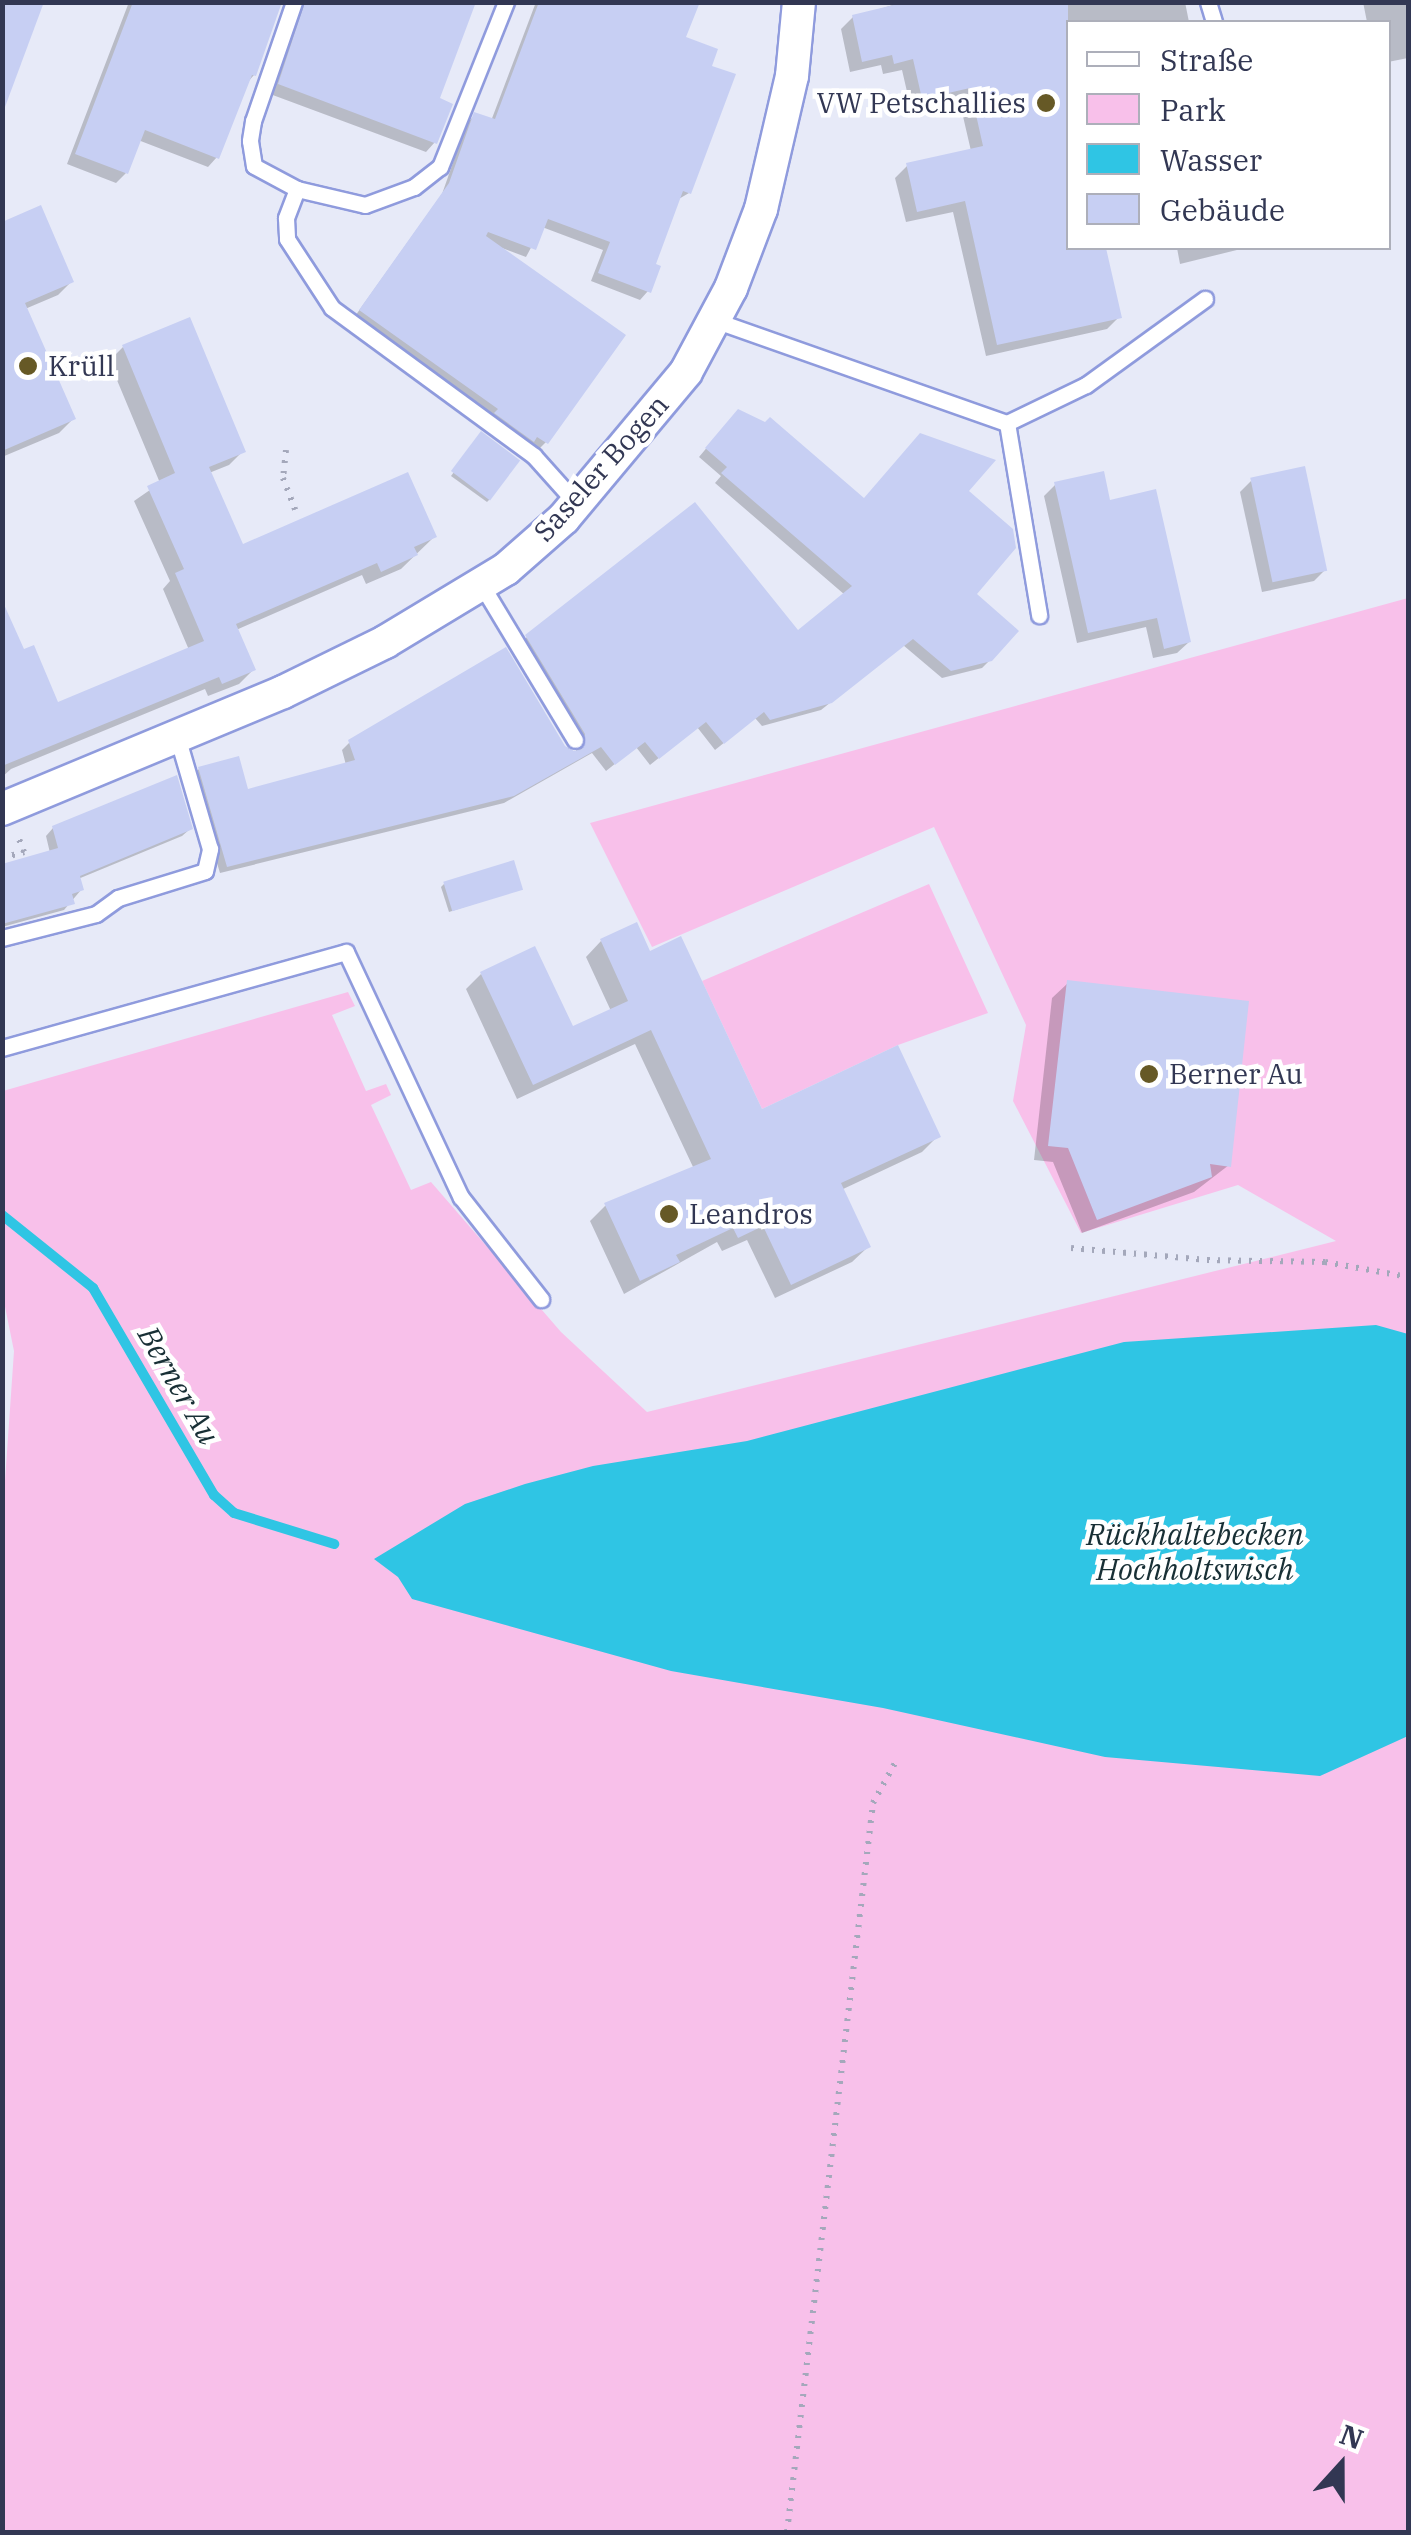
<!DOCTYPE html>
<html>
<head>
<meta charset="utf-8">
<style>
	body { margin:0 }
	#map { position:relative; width:1411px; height:2535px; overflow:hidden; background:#e7eaf8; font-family:"IBM Plex Serif",serif }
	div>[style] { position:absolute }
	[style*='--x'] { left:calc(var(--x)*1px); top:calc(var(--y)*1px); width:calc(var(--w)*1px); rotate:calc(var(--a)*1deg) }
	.green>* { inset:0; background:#f8c0ea }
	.water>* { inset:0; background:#2fc5e4 }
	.shadow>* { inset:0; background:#0003 }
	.stream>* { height:10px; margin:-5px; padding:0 5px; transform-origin:5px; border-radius:5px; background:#2fc5e4 }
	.building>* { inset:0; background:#c7cff3; transform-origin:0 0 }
	.path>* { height:6px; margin-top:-3px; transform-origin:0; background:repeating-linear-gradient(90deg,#a4a8bb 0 2.5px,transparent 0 10.5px) }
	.roads { filter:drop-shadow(2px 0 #8f9bdd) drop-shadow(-2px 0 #8f9bdd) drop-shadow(0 2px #8f9bdd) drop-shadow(0 -2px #8f9bdd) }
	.lane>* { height:15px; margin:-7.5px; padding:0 7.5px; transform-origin:7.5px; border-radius:7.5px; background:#fff }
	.street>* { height:32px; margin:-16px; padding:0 16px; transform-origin:16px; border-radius:16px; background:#fff }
	.dots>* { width:28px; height:28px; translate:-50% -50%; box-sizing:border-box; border:5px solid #fff; border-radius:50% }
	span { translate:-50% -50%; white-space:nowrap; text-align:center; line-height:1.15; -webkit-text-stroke:9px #fff; paint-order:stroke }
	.poi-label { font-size:28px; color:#323753 }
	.right { translate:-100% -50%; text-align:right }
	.left { translate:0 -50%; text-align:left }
	.street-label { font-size:28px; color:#323753 }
	.water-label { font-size:30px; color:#182f35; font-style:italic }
	.frame { position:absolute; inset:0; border:5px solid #323753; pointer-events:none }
	.legend { position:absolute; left:1066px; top:20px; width:325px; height:230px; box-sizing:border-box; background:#fff; border:2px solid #adafba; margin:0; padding:12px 18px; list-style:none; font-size:30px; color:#323753 }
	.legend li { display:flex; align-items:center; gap:20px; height:50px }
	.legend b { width:50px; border:2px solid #adafba }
	.north { position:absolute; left:1291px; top:2415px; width:100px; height:100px; -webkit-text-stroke:8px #fff; paint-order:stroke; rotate:21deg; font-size:28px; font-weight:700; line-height:40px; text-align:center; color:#323753 }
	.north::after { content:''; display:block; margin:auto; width:35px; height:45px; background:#323753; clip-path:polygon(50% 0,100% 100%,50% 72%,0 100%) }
</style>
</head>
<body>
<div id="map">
	<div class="green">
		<div style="clip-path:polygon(1408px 598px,1408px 2532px,3px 2532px,2px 1524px,14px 1351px,2px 1292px,3px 1091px,348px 992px,355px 1006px,332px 1015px,366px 1091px,386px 1084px,391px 1095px,371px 1105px,411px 1190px,431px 1182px,561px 1332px,647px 1412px,1336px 1241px,1238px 1185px,1081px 1233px,1013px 1101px,1026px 1025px,934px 827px,652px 947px,590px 823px)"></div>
		<div style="clip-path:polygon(929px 884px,988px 1013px,898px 1045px,762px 1109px,702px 981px)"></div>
	</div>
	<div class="water">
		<div style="clip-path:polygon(1376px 1325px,1408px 1334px,1408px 1736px,1320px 1776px,1105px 1757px,883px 1708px,671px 1671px,412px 1599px,398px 1577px,374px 1559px,465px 1504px,525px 1484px,593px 1466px,747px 1441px,1124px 1342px)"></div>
	</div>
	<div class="shadow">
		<div style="clip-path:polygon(129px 2px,279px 2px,254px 75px,246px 84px,217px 157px,208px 167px,138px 140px,126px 173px,116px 183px,67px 164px)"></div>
		<div style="clip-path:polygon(289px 2px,473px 2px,437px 100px,435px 142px,426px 152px,270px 94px)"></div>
		<div style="clip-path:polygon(536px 2px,697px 2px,683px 39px,709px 67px,689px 193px,677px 200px,652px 265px,648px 291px,640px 300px,591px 281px,603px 250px,542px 227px,526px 257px,502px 248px,546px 442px,538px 450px,353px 319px,442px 194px,467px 123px,475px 115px,491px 121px)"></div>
		<div style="clip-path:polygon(903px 2px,1185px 2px,1189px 22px,1068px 22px,1068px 248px,1103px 248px,1119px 317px,1107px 329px,986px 356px,953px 212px,906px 222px,895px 178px,907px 166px,971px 151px,959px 99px,911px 109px,902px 70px,883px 74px,881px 65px,850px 72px,841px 29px,853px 17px)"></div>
		<div style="clip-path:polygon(1363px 2px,1408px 2px,1408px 58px,1388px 62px,1388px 22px,1367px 22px)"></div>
		<div style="clip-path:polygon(2px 224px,71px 282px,58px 295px,25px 309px,73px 419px,59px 433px,2px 457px)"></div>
		<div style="clip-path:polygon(1177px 248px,1245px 248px,1180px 264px)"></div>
		<div style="clip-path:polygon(123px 347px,243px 451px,229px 465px,209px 473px,241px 547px,434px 537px,401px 569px,366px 584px,362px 575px,236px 630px,253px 670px,239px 684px,208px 696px,205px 689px,11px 769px,2px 777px,2px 606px,23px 652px,57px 706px,189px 650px,163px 589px,170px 581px,134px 501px,160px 483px,109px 361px)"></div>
		<div style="clip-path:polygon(730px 420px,863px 501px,965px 491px,973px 595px,991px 659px,982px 668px,942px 678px,903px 645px,821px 710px,762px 726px,755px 718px,715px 750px,697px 727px,650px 765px,636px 747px,606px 771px,592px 753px,504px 803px,220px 873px,191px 777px,199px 769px,246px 792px,346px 765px,342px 750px,350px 742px,564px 748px,575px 755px,578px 743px,519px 645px,527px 637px,797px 633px,845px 595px,715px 483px,721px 476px,699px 457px)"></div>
		<div style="clip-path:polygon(479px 438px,490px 499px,487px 502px,451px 476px)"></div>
		<div style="clip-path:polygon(1251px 481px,1326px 569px,1314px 581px,1262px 592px,1240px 492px)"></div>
		<div style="clip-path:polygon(1055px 485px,1108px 503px,1189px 642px,1177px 653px,1153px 658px,1146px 627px,1077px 643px,1044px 496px)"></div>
		<div style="clip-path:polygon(53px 828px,190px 829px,182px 836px,78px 879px,81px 890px,64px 910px,2px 927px,2px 867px,50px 853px,46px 836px)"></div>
		<div style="clip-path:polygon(444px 884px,520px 889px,449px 912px,441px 887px)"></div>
		<div style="clip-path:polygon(601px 941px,649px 955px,760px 1112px,938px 1136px,922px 1152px,841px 1190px,868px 1247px,852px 1262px,775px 1298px,747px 1240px,722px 1251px,717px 1242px,624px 1294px,590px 1221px,605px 1206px,694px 1169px,635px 1044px,517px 1099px,466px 989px,481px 974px,571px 1030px,611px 1011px,586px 957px)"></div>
		<div style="clip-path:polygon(1068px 983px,1229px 1165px,1194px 1192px,1082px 1233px,1053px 1162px,1034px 1160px,1052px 998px)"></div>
	</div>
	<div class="stream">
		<div style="--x:2;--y:1215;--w:117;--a:38.7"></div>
		<div style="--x:93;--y:1288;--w:240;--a:59.7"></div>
		<div style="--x:214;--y:1495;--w:27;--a:42"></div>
		<div style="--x:234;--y:1513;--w:105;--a:17.2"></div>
	</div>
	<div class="building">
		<div style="clip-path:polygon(2px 2px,44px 2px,5px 107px,2px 106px)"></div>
		<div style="clip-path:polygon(133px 2px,282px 2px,256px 76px,252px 75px,219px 159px,145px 130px,128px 174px,75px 154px)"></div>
		<div style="clip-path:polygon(305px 2px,476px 2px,440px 98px,453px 104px,437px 144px,278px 84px)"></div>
		<div style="clip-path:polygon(539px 2px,700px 2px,686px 37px,718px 49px,712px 66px,736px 74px,691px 194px,683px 191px,656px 264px,661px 266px,651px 293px,598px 273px,610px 242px,548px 219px,536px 250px,488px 232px,486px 236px,626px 335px,548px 444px,537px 437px,534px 442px,494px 413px,498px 409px,359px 310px,449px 183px,474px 112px,495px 119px)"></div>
		<div style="clip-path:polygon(906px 2px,1068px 2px,1068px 248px,1106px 248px,1122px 318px,997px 345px,965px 201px,917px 212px,906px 163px,983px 146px,970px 88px,922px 99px,913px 59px,894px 64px,892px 55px,862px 62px,852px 15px)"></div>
		<div style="clip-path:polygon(41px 205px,74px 282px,25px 303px,76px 419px,2px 451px,2px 222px)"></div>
		<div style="clip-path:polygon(190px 317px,246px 452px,209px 467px,243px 544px,408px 472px,437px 537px,414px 547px,418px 555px,381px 572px,377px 563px,236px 624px,256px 670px,222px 684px,219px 677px,2px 766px,2px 600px,24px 649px,34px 645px,58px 702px,204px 641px,175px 573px,184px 569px,147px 486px,175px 473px,122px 345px)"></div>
		<div style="clip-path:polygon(738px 409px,765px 422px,770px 417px,864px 498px,920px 433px,996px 460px,969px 491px,1013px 529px,1016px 548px,977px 594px,1019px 631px,992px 661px,951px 671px,913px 639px,832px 703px,770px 720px,764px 712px,724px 744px,706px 722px,659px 759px,645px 742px,615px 765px,601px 747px,514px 796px,227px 867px,198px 767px,239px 756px,248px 789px,355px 760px,348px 740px,506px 647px,565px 746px,574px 751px,582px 749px,585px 734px,525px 635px,695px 502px,798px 630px,852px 586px,721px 473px,727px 467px,705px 448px)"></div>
		<div style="left:481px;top:431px;width:49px;height:50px;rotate:37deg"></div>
		<div style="left:1305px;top:466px;width:107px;height:56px;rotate:78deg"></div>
		<div style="clip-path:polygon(1104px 471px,1110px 500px,1156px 489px,1191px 642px,1164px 649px,1157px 618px,1088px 633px,1054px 482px)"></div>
		<div style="clip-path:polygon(177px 775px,193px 829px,80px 876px,84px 890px,72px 894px,75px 904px,2px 924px,2px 864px,58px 848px,52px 826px)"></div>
		<div style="left:514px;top:860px;width:31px;height:74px;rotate:73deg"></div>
		<div style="clip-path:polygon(637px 922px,650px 951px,681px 936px,762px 1109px,898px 1045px,941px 1137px,841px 1183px,871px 1247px,791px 1285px,763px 1226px,738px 1238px,733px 1228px,676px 1255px,680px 1262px,640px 1281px,604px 1203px,711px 1159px,651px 1030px,533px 1085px,480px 972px,535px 946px,573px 1026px,628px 1001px,600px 939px)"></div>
		<div style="clip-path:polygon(1067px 980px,1249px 1001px,1231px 1167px,1210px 1164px,1212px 1177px,1097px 1220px,1068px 1148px,1048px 1146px)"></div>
	</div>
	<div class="path">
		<div style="--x:286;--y:450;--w:28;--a:96"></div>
		<div style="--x:283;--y:478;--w:34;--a:69"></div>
		<div style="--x:2;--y:858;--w:23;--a:-15"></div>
		<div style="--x:24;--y:852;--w:17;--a:-111"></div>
		<div style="--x:1071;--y:1248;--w:137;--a:5"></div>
		<div style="--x:1207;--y:1260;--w:118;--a:1"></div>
		<div style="--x:1325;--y:1262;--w:84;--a:10.2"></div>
		<div style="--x:787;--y:2532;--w:734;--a:-83.27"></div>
		<div style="--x:873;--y:1803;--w:46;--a:-61.2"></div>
	</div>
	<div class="roads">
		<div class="lane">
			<div style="--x:294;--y:2;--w:126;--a:109"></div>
			<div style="--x:253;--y:121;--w:20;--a:99"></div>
			<div style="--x:250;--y:141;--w:25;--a:81"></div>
			<div style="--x:254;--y:166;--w:49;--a:28.1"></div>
			<div style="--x:297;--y:189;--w:70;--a:13.2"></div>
			<div style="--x:365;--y:205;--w:52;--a:-20.2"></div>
			<div style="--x:414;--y:187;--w:33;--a:-38"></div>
			<div style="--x:440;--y:167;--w:178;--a:-68.2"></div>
			<div style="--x:1208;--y:2;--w:21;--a:73"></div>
			<div style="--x:297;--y:189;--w:31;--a:111"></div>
			<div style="--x:286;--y:218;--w:21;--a:87"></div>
			<div style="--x:287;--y:239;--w:82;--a:56.9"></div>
			<div style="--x:332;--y:308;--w:250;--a:36.2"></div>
			<div style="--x:534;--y:456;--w:63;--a:48.2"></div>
			<div style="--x:714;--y:320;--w:311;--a:19.4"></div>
			<div style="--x:1007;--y:423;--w:88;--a:-25.7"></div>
			<div style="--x:1086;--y:385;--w:147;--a:-35.9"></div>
			<div style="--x:1007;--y:423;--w:195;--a:80.5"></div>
			<div style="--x:481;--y:584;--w:182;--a:58.9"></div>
			<div style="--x:2;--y:938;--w:97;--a:-14.3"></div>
			<div style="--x:96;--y:914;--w:27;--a:-36"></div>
			<div style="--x:118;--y:898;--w:91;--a:-17.2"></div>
			<div style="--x:205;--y:871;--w:23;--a:-77"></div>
			<div style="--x:210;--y:849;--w:118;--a:-106.3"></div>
			<div style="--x:2;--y:1048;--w:357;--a:-15.6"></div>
			<div style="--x:346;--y:952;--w:271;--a:64.9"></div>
			<div style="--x:461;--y:1197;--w:130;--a:51.9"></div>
		</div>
		<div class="street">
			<div style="--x:2;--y:809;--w:304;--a:-22.6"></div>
			<div style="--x:283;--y:692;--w:114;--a:-26.1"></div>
			<div style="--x:385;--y:642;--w:141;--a:-31.1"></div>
			<div style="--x:506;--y:569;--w:77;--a:-41.3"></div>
			<div style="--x:564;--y:518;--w:190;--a:-50.1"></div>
			<div style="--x:686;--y:372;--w:95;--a:-61.8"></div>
			<div style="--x:731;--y:288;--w:85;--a:-69.2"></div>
			<div style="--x:761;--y:209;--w:137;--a:-76.9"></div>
			<div style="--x:792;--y:76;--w:74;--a:-84.6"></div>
		</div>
	</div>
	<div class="dots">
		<div style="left:1046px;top:103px;background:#665926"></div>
		<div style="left:28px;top:366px;background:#665926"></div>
		<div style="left:1149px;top:1074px;background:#665926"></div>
		<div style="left:669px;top:1214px;background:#665926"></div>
	</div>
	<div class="poi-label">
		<span class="right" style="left:1026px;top:103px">VW Petschallies</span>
		<span class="left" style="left:48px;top:366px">Krüll</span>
		<span class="left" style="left:1169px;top:1074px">Berner Au</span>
		<span class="left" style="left:689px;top:1214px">Leandros</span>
	</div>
	<div class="street-label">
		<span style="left:601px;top:468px;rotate:-48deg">Saseler Bogen</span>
	</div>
	<div class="water-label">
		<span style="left:179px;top:1385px;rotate:60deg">Berner Au</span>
		<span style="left:1195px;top:1551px">Rückhaltebecken<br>Hochholtswisch</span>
	</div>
	<div class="frame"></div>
	<ul class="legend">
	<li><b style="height:12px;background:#fff"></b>Straße</li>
	<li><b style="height:28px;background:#f8c0ea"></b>Park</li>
	<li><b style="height:28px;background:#2fc5e4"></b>Wasser</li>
	<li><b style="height:28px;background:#c7cff3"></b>Gebäude</li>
	</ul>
	<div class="north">N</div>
</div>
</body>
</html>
